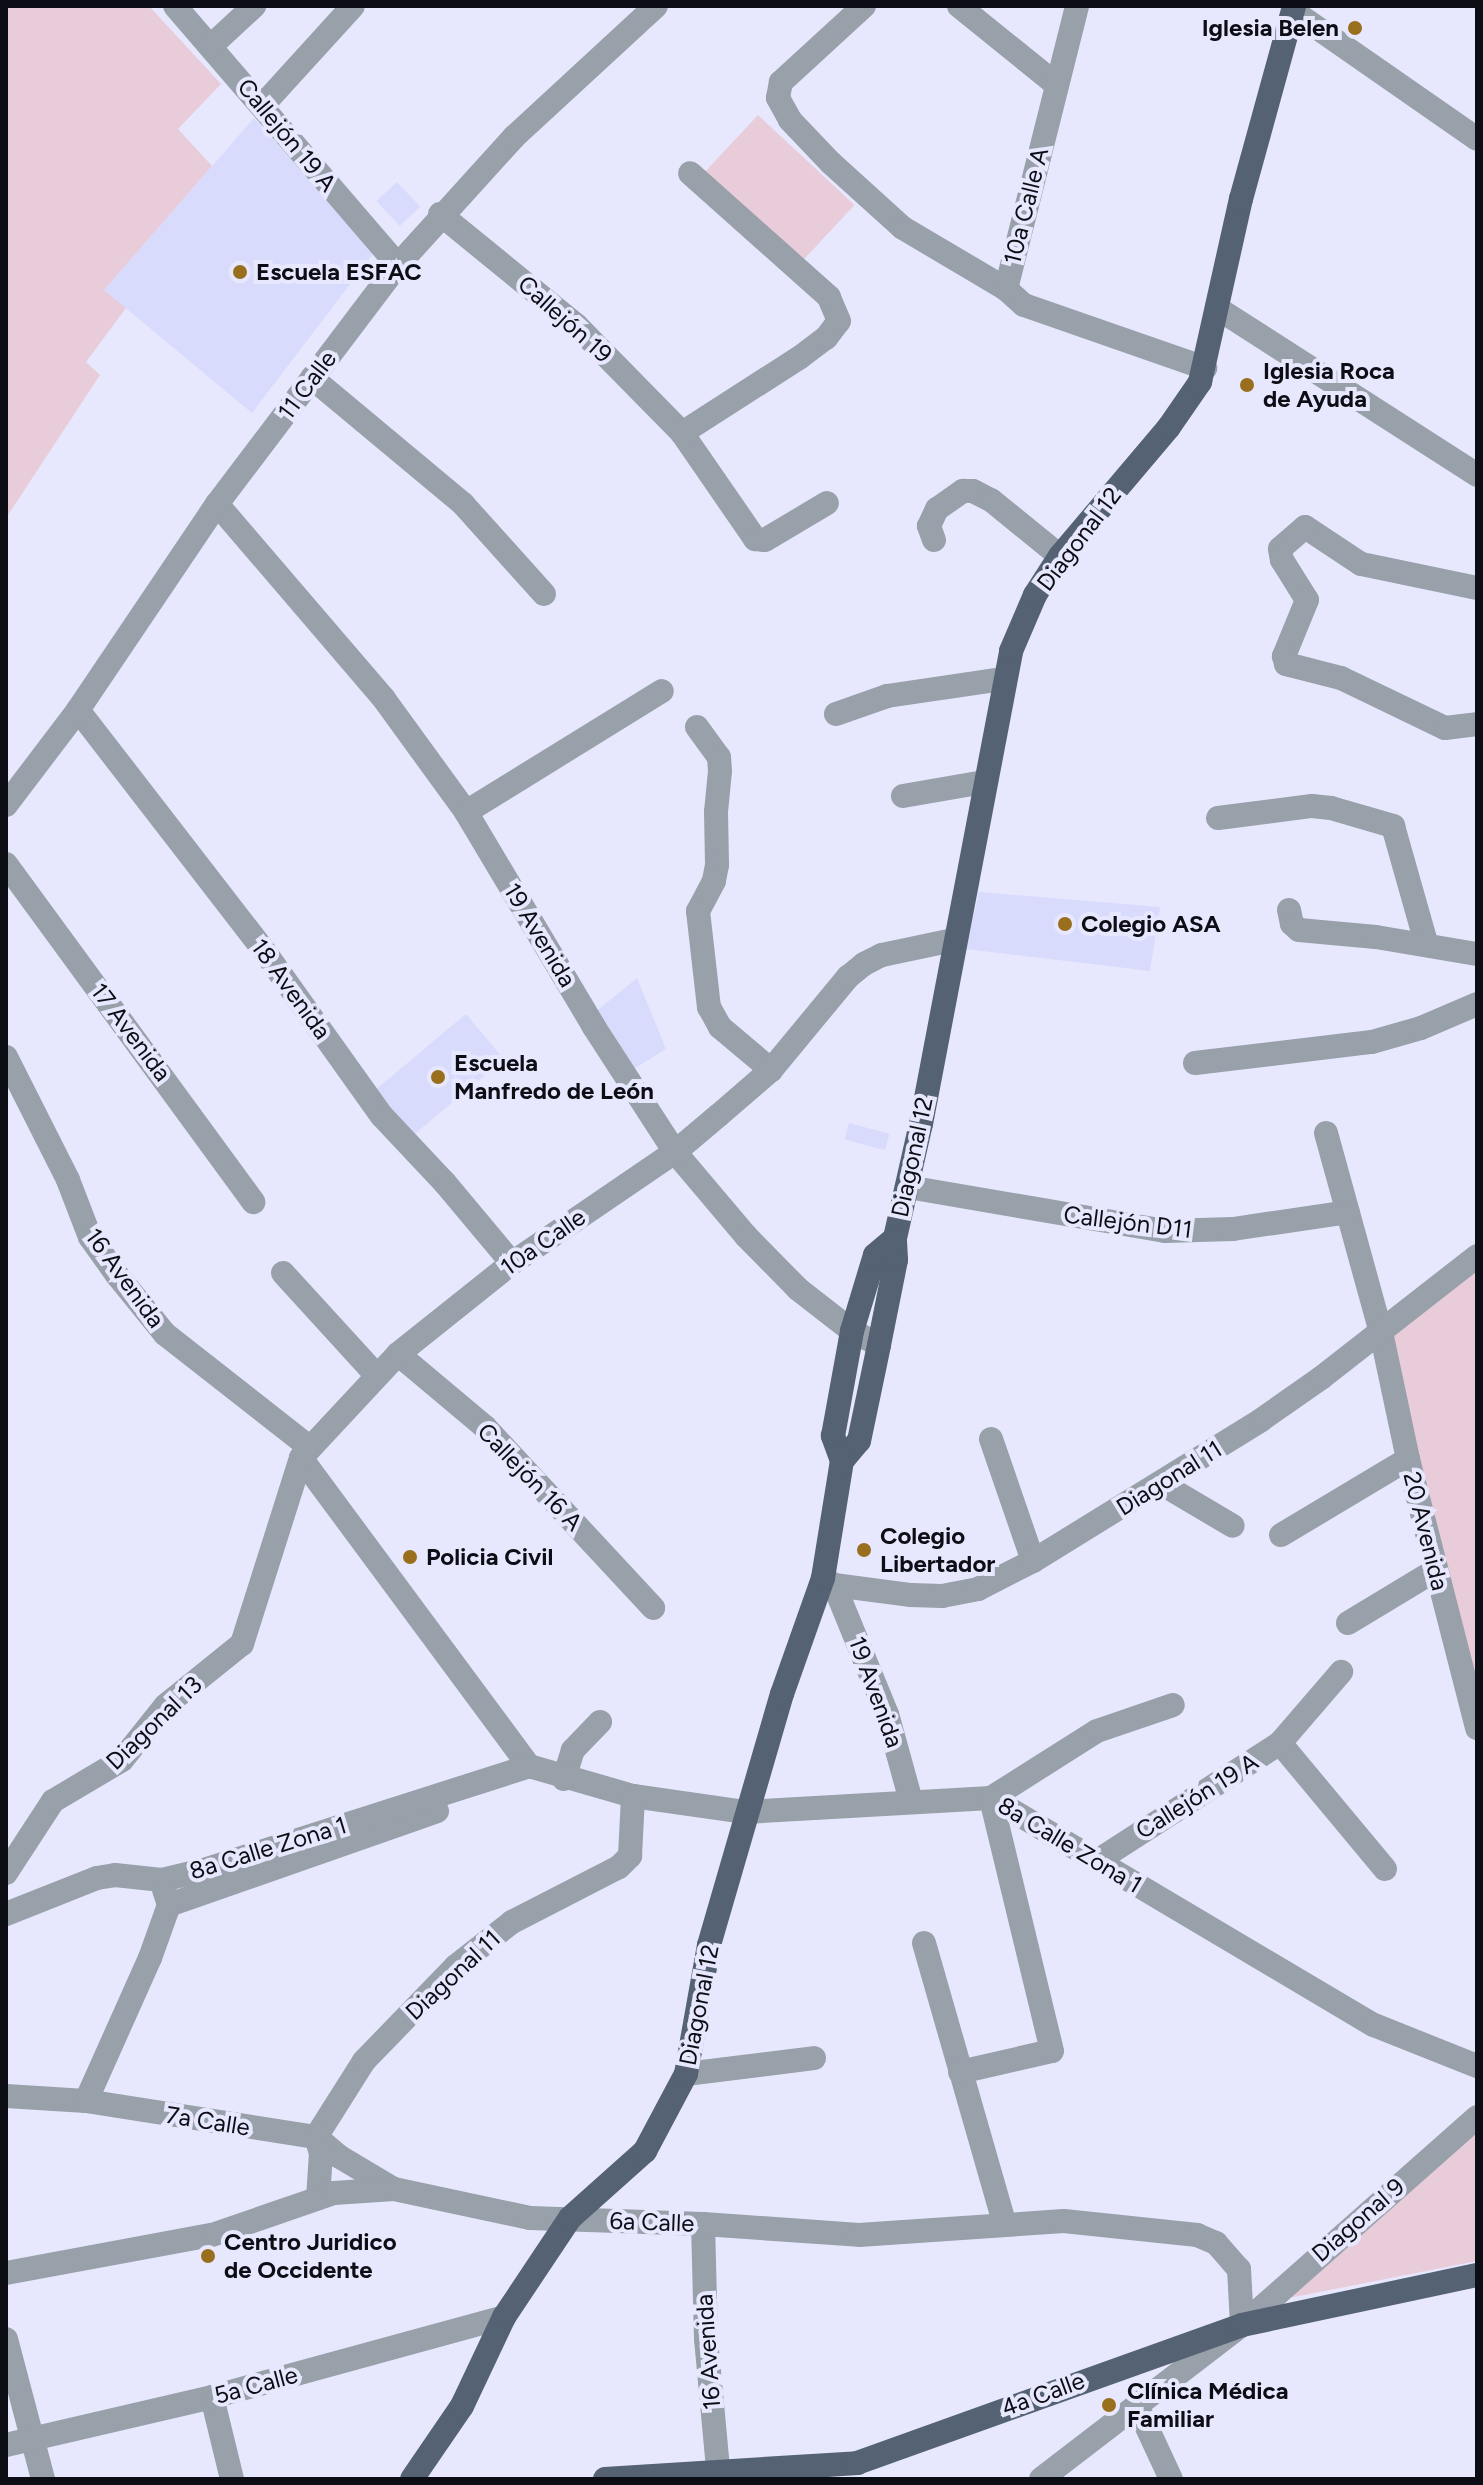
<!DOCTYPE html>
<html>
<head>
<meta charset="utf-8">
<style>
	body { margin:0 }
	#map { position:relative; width:1483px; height:2485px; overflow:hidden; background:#e7e8fe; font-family:Figtree,sans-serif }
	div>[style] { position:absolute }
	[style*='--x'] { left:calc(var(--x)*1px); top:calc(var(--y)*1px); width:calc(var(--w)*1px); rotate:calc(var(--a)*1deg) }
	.built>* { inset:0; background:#d9dbfd; transform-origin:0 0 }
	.green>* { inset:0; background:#e8ccda; transform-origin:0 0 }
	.minor>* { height:24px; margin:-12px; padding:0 12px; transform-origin:12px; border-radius:12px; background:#98a0a9 }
	.major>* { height:24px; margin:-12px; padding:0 12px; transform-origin:12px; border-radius:12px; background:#546273 }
	.dots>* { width:22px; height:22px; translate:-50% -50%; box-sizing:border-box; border:4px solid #e7e8fe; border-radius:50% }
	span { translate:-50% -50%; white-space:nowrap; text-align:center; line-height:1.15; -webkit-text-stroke:8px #e7e8fe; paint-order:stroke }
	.poi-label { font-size:24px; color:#0c0d15; font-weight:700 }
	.right { translate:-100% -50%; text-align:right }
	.left { translate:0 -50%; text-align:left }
	.street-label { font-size:24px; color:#0c0d15 }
	.frame { position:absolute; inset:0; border:8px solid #0c0d15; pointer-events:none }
</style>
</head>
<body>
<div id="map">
	<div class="built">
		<div style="clip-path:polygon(254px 118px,373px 254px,252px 413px,104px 290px)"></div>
		<div style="left:397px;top:182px;width:34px;height:28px;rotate:47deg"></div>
		<div style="clip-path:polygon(979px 892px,1160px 907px,1150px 971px,966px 949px)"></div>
		<div style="clip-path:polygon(637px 978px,666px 1049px,632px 1070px,589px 1017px)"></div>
		<div style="left:466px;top:1014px;width:59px;height:123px;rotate:50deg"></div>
		<div style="left:849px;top:1123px;width:42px;height:17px;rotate:15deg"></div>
	</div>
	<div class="green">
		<div style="clip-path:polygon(6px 6px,149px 6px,221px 84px,178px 129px,212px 166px,104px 290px,126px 308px,86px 362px,100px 375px,6px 518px)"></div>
		<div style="left:758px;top:115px;width:132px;height:79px;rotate:43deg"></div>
		<div style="clip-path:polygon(1477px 1266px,1477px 1703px,1384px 1342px)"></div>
		<div style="clip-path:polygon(1477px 2124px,1477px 2261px,1289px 2298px)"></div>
	</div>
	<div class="minor">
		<div style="--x:175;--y:6;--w:342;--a:49.3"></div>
		<div style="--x:864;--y:6;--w:113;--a:137.5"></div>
		<div style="--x:781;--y:82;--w:16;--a:101"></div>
		<div style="--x:778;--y:98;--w:25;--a:61"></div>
		<div style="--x:790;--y:120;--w:59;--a:46.4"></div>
		<div style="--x:831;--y:163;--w:97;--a:42.1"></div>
		<div style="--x:903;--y:228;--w:120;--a:30.6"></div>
		<div style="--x:1006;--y:289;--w:24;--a:42"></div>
		<div style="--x:1024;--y:305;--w:192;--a:19.2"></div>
		<div style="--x:959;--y:6;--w:126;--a:38.9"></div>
		<div style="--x:1293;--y:11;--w:224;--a:34.8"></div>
		<div style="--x:211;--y:46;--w:59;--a:-42.9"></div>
		<div style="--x:262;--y:106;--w:135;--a:-47.7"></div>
		<div style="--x:440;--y:214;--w:176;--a:39.2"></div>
		<div style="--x:576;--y:325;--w:151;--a:45.5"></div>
		<div style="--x:682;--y:433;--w:129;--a:55.4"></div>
		<div style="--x:755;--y:539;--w:10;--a:6"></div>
		<div style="--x:765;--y:540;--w:72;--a:-30.8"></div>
		<div style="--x:1006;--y:289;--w:292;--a:-75.9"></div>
		<div style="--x:1217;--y:308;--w:309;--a:32.7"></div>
		<div style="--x:312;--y:378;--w:197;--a:39.8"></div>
		<div style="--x:463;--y:504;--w:121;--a:48"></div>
		<div style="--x:682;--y:433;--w:139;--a:-32.7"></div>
		<div style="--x:799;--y:358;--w:34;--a:-37"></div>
		<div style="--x:826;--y:338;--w:21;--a:-53"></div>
		<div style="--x:839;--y:321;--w:26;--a:-113"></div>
		<div style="--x:829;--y:297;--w:186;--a:-138.3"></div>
		<div style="--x:217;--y:504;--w:257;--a:49.4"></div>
		<div style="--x:384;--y:699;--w:140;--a:54"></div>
		<div style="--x:466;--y:812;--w:250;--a:59.2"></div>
		<div style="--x:594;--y:1027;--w:149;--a:57.1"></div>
		<div style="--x:675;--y:1152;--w:110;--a:49.8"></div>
		<div style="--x:746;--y:1236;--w:74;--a:45.5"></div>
		<div style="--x:798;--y:1289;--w:68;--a:37.9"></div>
		<div style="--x:852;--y:1331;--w:30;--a:27"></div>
		<div style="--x:934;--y:540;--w:15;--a:-110"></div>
		<div style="--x:929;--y:526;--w:19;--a:-65"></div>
		<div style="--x:937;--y:509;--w:32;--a:-35"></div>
		<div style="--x:963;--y:491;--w:10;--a:0"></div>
		<div style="--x:973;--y:491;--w:20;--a:27"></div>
		<div style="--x:991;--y:500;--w:89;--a:39.1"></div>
		<div style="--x:1477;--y:588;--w:118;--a:-168.3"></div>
		<div style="--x:1361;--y:564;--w:67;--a:-146.5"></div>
		<div style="--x:1305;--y:527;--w:33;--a:139"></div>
		<div style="--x:1280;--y:549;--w:11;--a:80"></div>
		<div style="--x:1282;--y:560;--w:47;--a:58"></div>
		<div style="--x:1307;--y:600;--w:61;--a:112.3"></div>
		<div style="--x:1284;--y:656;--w:8;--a:76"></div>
		<div style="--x:1286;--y:664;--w:57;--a:14.3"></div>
		<div style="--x:1341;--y:678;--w:115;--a:25.7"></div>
		<div style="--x:1445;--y:728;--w:32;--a:-7"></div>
		<div style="--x:78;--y:710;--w:301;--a:52.3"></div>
		<div style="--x:262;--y:948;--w:206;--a:54.5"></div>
		<div style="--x:382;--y:1116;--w:92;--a:46.8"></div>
		<div style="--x:445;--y:1183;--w:104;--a:50.1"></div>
		<div style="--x:836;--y:714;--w:54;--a:-19.4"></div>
		<div style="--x:887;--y:696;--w:116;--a:-8.4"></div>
		<div style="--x:697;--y:727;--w:37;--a:54"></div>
		<div style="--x:719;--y:757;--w:14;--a:86"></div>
		<div style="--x:720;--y:771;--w:41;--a:95.6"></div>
		<div style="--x:716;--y:812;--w:53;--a:88.9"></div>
		<div style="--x:717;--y:865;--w:16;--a:101"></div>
		<div style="--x:714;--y:881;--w:34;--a:118"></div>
		<div style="--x:698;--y:911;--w:97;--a:83.5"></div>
		<div style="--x:709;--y:1007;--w:23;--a:61"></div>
		<div style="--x:720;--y:1027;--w:67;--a:40.1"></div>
		<div style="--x:903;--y:796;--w:82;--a:-9.8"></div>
		<div style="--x:6;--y:805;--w:119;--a:-52.8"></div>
		<div style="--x:78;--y:710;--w:249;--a:-56"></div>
		<div style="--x:217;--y:504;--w:300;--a:-52.9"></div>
		<div style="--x:398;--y:265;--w:173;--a:-47.8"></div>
		<div style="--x:514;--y:137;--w:193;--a:-42.7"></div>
		<div style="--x:466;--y:812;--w:230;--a:-31.7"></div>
		<div style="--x:1218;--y:818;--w:95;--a:-7.3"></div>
		<div style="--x:1312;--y:806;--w:19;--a:6"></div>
		<div style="--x:1331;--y:808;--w:65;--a:16.2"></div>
		<div style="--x:1393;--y:826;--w:122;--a:74.2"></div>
		<div style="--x:6;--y:864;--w:419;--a:53.8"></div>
		<div style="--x:1289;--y:910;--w:14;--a:78"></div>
		<div style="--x:1292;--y:924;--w:9;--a:41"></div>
		<div style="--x:1299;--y:930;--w:77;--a:5.2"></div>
		<div style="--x:1376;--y:937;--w:102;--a:9.6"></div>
		<div style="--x:6;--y:1057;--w:138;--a:63.2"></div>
		<div style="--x:68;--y:1180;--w:61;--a:68.9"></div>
		<div style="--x:90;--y:1237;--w:47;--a:54.6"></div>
		<div style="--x:117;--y:1275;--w:76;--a:50.9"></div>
		<div style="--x:165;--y:1334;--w:183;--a:38.1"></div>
		<div style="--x:1195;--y:1063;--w:178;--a:-6.8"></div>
		<div style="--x:1372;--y:1042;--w:51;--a:-15.9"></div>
		<div style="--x:1421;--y:1028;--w:61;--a:-23.2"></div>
		<div style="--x:1326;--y:1133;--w:206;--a:74.6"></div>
		<div style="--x:1381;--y:1332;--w:130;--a:78"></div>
		<div style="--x:1408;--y:1459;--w:278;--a:75.6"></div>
		<div style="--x:908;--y:1187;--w:261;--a:9.7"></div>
		<div style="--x:1165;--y:1231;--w:68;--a:-1.7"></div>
		<div style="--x:1233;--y:1229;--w:116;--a:-8.4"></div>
		<div style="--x:283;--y:1273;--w:138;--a:47.6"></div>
		<div style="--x:398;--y:1354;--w:114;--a:40"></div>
		<div style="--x:485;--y:1427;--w:247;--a:47.1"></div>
		<div style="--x:991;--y:1439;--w:129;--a:71"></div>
		<div style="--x:301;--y:1458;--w:383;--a:53.5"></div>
		<div style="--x:1162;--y:1484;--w:82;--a:30.6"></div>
		<div style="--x:1281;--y:1535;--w:148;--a:-30.9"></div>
		<div style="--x:823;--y:1578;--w:13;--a:32"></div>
		<div style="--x:834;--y:1585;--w:78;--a:7.4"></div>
		<div style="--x:911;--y:1595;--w:31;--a:2"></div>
		<div style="--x:942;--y:1596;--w:37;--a:-11"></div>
		<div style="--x:978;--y:1589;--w:62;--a:-27"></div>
		<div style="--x:1033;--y:1561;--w:268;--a:-31.7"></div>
		<div style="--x:1261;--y:1420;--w:73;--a:-35"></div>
		<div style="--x:1321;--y:1378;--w:198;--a:-38"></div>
		<div style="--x:834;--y:1585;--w:139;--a:67.7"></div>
		<div style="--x:887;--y:1714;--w:90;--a:74.6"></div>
		<div style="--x:1348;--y:1623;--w:103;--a:-31.1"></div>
		<div style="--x:1280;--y:1743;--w:164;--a:50.2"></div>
		<div style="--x:564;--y:1779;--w:30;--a:-73"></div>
		<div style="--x:573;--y:1750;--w:39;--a:-46"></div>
		<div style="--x:991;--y:1798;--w:125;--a:-32.3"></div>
		<div style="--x:1097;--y:1731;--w:80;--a:-18.9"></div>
		<div style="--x:1097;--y:1861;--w:218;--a:-32.8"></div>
		<div style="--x:1280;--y:1743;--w:94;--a:-49.3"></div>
		<div style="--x:6;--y:1873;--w:86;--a:-56.9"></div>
		<div style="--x:53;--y:1801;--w:80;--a:-30.7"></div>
		<div style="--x:122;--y:1760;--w:70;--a:-51.3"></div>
		<div style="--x:166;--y:1705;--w:97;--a:-38.8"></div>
		<div style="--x:242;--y:1644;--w:195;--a:-72.4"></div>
		<div style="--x:301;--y:1458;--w:142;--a:-47"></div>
		<div style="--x:398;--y:1354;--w:146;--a:-38.6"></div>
		<div style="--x:512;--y:1263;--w:197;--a:-34.3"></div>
		<div style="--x:675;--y:1152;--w:57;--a:-40.1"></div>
		<div style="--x:719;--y:1115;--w:69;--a:-40.9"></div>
		<div style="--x:771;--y:1070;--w:121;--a:-50.4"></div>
		<div style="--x:848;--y:977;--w:21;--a:-39"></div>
		<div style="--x:864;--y:964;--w:20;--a:-27"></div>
		<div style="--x:882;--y:955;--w:74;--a:-11.8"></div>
		<div style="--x:169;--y:1905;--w:284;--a:-19.3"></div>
		<div style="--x:6;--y:1914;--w:98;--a:-21.6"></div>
		<div style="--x:97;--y:1878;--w:18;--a:-9"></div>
		<div style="--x:115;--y:1875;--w:47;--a:6.1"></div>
		<div style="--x:162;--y:1880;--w:43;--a:-13.4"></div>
		<div style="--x:204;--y:1870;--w:341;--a:-17.7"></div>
		<div style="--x:529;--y:1766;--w:108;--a:16.1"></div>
		<div style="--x:633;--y:1796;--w:114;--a:8.1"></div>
		<div style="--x:746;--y:1812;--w:245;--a:-3.3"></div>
		<div style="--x:991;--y:1798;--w:445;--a:30.7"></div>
		<div style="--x:1374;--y:2025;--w:111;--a:21.7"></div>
		<div style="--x:924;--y:1943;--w:293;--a:74"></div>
		<div style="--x:960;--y:2072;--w:94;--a:-12.9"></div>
		<div style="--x:1052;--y:2051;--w:260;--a:-103.6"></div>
		<div style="--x:686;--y:2074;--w:129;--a:-7.1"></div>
		<div style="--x:6;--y:2096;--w:80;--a:3.6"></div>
		<div style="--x:86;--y:2101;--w:233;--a:8.9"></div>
		<div style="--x:316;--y:2137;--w:31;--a:40"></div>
		<div style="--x:340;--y:2157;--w:61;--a:30.8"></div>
		<div style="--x:86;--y:2101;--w:157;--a:-65.9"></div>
		<div style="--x:150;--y:1958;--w:56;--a:-70.3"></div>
		<div style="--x:169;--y:1905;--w:16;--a:-108"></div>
		<div style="--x:316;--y:2137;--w:90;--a:-57.7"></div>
		<div style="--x:364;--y:2061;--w:132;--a:-45.9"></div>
		<div style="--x:456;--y:1966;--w:71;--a:-38.2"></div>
		<div style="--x:512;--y:1922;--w:120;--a:-27.2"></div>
		<div style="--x:619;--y:1867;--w:16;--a:-45"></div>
		<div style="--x:630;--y:1856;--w:60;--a:-87.1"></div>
		<div style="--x:316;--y:2137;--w:17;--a:73"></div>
		<div style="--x:321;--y:2153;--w:45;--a:93.8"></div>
		<div style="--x:703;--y:2224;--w:115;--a:88.5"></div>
		<div style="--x:706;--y:2339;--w:141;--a:84.7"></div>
		<div style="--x:6;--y:2273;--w:209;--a:-10.5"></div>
		<div style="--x:212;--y:2235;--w:129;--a:-19"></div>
		<div style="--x:334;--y:2193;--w:60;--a:-3.8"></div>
		<div style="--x:394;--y:2189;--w:139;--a:12"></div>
		<div style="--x:530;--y:2218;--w:173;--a:2"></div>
		<div style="--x:703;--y:2224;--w:156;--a:4"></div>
		<div style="--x:859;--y:2235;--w:205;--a:-3.9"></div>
		<div style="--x:1064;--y:2221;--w:134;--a:6"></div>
		<div style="--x:1197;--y:2235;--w:21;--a:23"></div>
		<div style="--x:1216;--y:2243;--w:35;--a:49"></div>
		<div style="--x:1239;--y:2269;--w:56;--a:86.9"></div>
		<div style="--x:6;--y:2339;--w:145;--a:75.2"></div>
		<div style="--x:212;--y:2397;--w:84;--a:76.3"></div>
		<div style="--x:1138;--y:2408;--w:78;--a:65.1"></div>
		<div style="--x:6;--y:2445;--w:212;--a:-13.1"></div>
		<div style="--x:212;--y:2397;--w:303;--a:-15.3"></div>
		<div style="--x:1041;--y:2479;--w:253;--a:-37.5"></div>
		<div style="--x:1242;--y:2325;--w:314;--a:-41.5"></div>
	</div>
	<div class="major">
		<div style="--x:842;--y:1461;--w:26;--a:-50"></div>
		<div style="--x:859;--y:1441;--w:98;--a:-78.2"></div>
		<div style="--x:879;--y:1345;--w:87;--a:-78.7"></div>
		<div style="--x:896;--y:1260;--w:22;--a:-93"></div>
		<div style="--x:895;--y:1238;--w:117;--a:-77.2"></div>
		<div style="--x:921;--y:1124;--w:481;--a:-79.2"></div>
		<div style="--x:1011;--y:651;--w:61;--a:-66.8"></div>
		<div style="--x:1035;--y:595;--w:46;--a:-57.3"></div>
		<div style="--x:1060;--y:556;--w:169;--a:-49.8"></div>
		<div style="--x:1169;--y:427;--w:55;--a:-55.4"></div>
		<div style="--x:1200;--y:382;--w:188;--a:-77.4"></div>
		<div style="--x:1241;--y:199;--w:200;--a:-74.6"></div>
		<div style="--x:412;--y:2479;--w:88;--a:-55.6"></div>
		<div style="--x:462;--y:2406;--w:98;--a:-64.7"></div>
		<div style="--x:504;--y:2317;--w:119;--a:-56.3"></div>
		<div style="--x:570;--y:2218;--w:101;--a:-41.8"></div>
		<div style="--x:645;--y:2151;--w:87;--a:-62"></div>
		<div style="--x:686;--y:2074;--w:131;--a:-79.9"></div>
		<div style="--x:709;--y:1945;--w:261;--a:-73.8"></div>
		<div style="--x:782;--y:1694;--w:123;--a:-70.5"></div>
		<div style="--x:823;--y:1578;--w:119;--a:-80.8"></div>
		<div style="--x:842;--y:1461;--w:27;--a:-110"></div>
		<div style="--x:833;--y:1436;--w:107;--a:-79.7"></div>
		<div style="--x:852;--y:1331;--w:79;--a:-73.2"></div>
		<div style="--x:875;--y:1255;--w:26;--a:-40"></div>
		<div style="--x:605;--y:2479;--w:253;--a:-3.6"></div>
		<div style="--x:857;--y:2463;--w:409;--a:-19.7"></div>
		<div style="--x:1242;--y:2325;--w:240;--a:-12"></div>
	</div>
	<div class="dots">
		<div style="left:1355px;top:28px;background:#996e1c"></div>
		<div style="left:240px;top:272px;background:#996e1c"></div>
		<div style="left:1247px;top:385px;background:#996e1c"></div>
		<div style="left:1065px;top:924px;background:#996e1c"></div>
		<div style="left:438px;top:1077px;background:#996e1c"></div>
		<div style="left:864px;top:1550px;background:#996e1c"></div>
		<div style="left:410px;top:1557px;background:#996e1c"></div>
		<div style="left:208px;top:2256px;background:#996e1c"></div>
		<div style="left:1109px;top:2405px;background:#996e1c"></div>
	</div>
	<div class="poi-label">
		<span class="right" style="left:1339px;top:28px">Iglesia Belen</span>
		<span class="left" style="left:256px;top:272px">Escuela ESFAC</span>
		<span class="left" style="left:1263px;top:385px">Iglesia Roca<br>de Ayuda</span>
		<span class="left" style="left:1081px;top:924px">Colegio ASA</span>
		<span class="left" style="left:454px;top:1077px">Escuela<br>Manfredo de León</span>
		<span class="left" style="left:880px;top:1550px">Colegio<br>Libertador</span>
		<span class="left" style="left:426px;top:1557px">Policia Civil</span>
		<span class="left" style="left:224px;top:2256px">Centro Juridico<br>de Occidente</span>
		<span class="left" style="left:1127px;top:2405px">Clínica Médica<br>Familiar</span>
	</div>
	<div class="street-label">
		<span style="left:287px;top:135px;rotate:50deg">Callejón 19 A</span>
		<span style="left:1026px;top:206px;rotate:-76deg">10a Calle A</span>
		<span style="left:565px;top:319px;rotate:42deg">Callejón 19</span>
		<span style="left:307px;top:385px;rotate:-53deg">11 Calle</span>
		<span style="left:1079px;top:539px;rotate:-53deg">Diagonal 12</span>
		<span style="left:540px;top:935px;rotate:59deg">19 Avenida</span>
		<span style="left:291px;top:989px;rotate:54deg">18 Avenida</span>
		<span style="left:131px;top:1032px;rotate:53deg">17 Avenida</span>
		<span style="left:912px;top:1157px;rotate:-78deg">Diagonal 12</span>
		<span style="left:1128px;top:1222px;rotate:7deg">Callejón D11</span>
		<span style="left:543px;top:1242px;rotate:-35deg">10a Calle</span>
		<span style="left:125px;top:1278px;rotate:54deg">16 Avenida</span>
		<span style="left:530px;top:1477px;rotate:46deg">Callejón 16 A</span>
		<span style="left:1169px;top:1478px;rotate:-32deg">Diagonal 11</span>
		<span style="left:1426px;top:1531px;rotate:76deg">20 Avenida</span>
		<span style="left:876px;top:1692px;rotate:70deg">19 Avenida</span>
		<span style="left:154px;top:1723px;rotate:-44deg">Diagonal 13</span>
		<span style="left:1197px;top:1796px;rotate:-32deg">Callejón 19 A</span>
		<span style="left:1070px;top:1845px;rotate:31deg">8a Calle Zona 1</span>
		<span style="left:268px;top:1848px;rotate:-17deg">8a Calle Zona 1</span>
		<span style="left:453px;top:1975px;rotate:-43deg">Diagonal 11</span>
		<span style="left:699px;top:2005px;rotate:-79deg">Diagonal 12</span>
		<span style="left:208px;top:2121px;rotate:9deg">7a Calle</span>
		<span style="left:1358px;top:2220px;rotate:-41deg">Diagonal 9</span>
		<span style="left:652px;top:2222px;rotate:2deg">6a Calle</span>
		<span style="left:708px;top:2352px;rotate:-94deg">16 Avenida</span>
		<span style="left:256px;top:2385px;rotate:-15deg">5a Calle</span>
		<span style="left:1043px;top:2394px;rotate:-20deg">4a Calle</span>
	</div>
	<div class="frame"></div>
</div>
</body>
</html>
